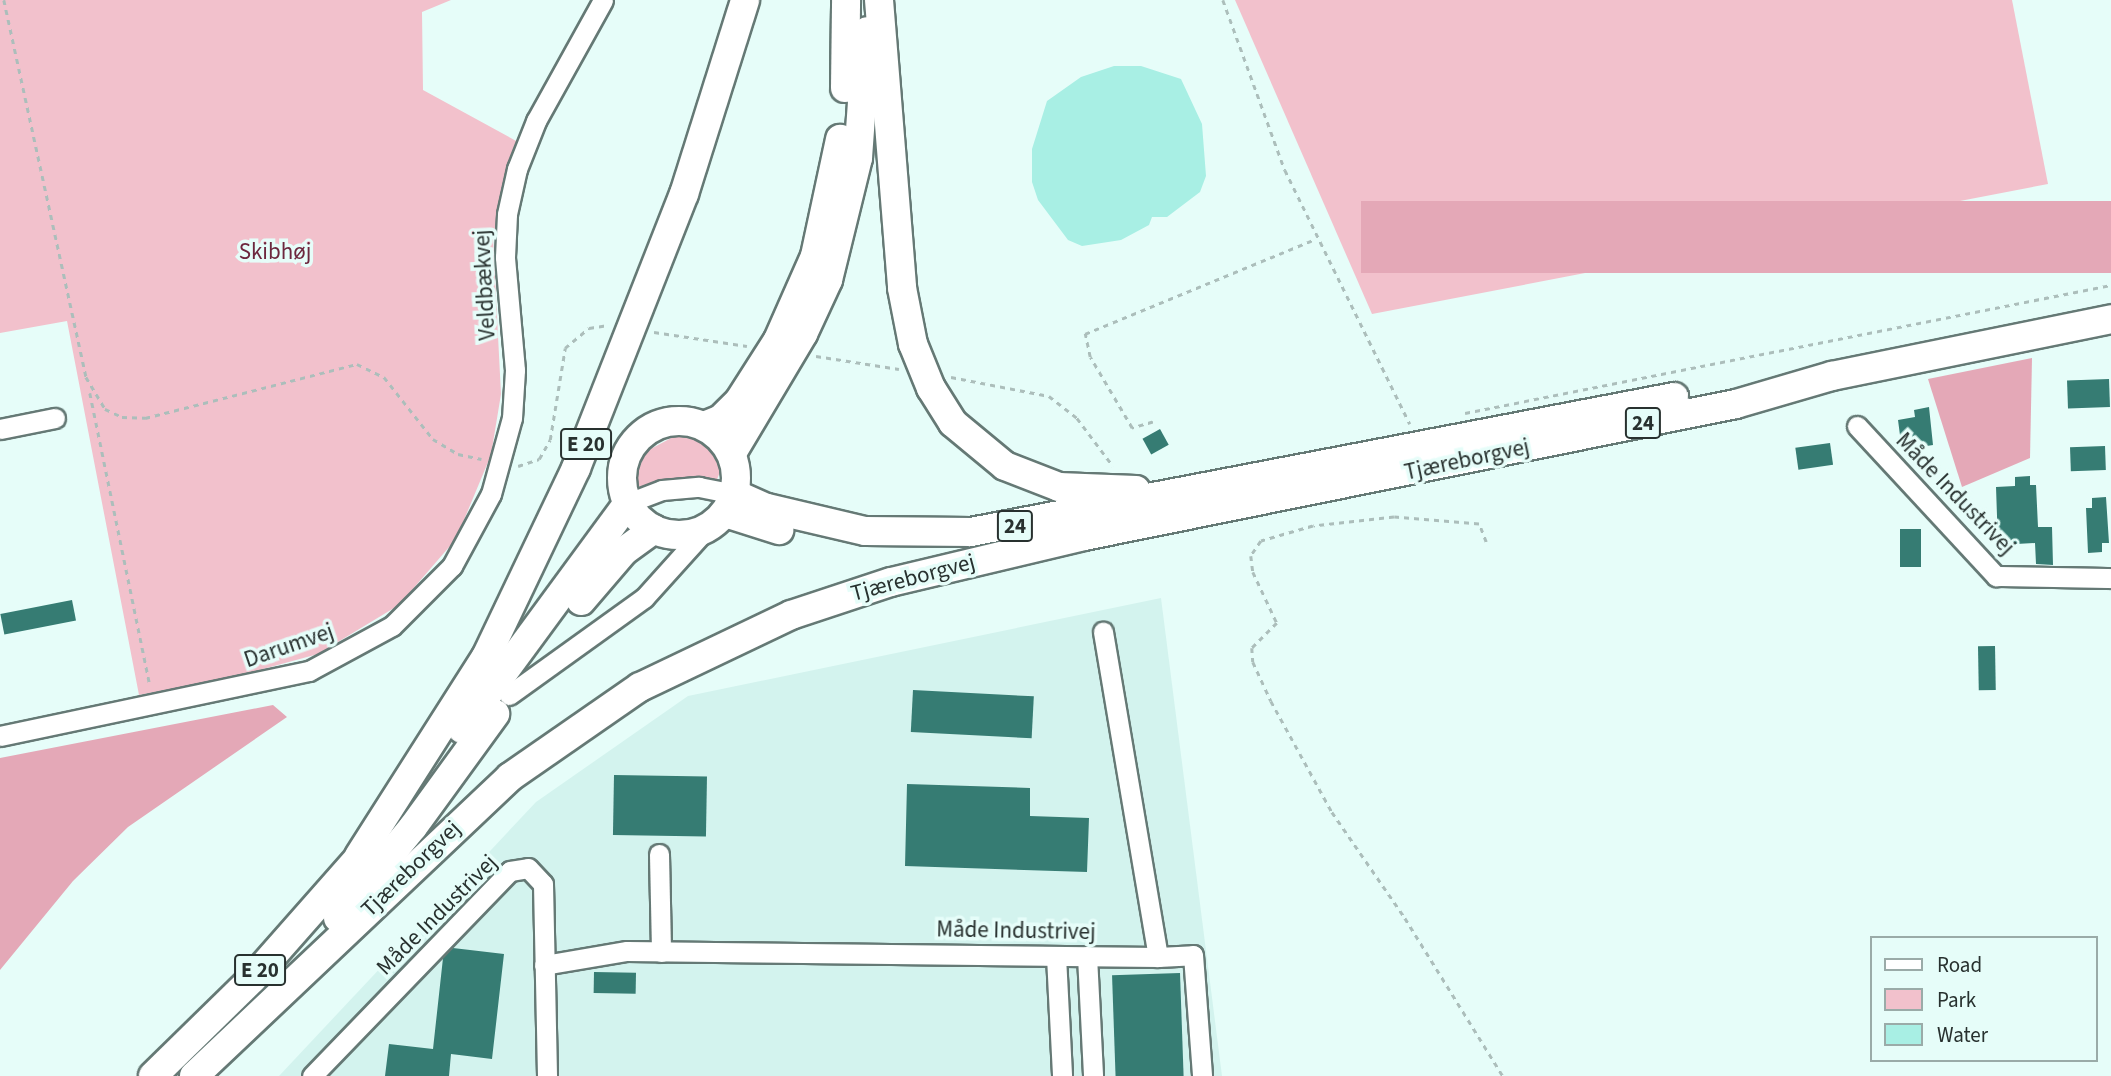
<!DOCTYPE html>
<html>
<head>
<meta charset="utf-8">
<style>
	body { margin:0 }
	#map { position:relative; width:2111px; height:1076px; overflow:hidden; background:#e6fdf9; font-family:"Source Sans 3",sans-serif }
	div>[style] { position:absolute }
	[style*='--x'] { left:calc(var(--x)*1px); top:calc(var(--y)*1px); width:calc(var(--w)*1px); rotate:calc(var(--a)*1deg) }
	.built>* { inset:0; background:#d3f3ee }
	.green>* { inset:0; background:#f2c1cc }
	.forest>* { inset:0; background:#e4a8b7; transform-origin:0 0 }
	.water>* { inset:0; background:#a8efe4 }
	.building>* { inset:0; background:#367c73; transform-origin:0 0 }
	.path>* { height:2.5px; margin-top:-1.25px; transform-origin:0; background:repeating-linear-gradient(90deg,#acbebb 0 5px,transparent 0 10px) }
	.roads { filter:drop-shadow(2px 0 #657975) drop-shadow(-2px 0 #657975) drop-shadow(0 2px #657975) drop-shadow(0 -2px #657975) }
	.minor>* { height:19px; margin:-9.5px; padding:0 9.5px; transform-origin:9.5px; border-radius:9.5px; background:#fff }
	.highway>* { height:28px; margin:-14px; padding:0 14px; transform-origin:14px; border-radius:14px; background:#fff }
	.highway>.ring { margin:-14px; padding:0; box-sizing:content-box; background:none; border:28px solid #fff; border-radius:50% }
	span { translate:-50% -50%; white-space:nowrap; text-align:center; line-height:1.15; -webkit-text-stroke:7px #e6fdf9; paint-order:stroke }
	.shield-label span { padding:2px 5px; background:#e6fdf9; border:2px solid; border-radius:5px; -webkit-text-stroke-width:0 }
	.shield-label { font-size:21px; color:#28312f; font-weight:700 }
	.park-label { font-size:23px; color:#6d273e }
	.street-label { font-size:23px; color:#28312f }
	.legend { position:absolute; left:1870px; top:936px; width:228px; height:126px; box-sizing:border-box; background:#e6fdf9; border:2px solid #9aaba8; margin:0; padding:9px 12px; list-style:none; font-size:21px; color:#28312f }
	.legend li { display:flex; align-items:center; gap:14px; height:35px }
	.legend b { width:35px; border:2px solid #9aaba8 }
</style>
</head>
<body>
<div id="map">
	<div class="built">
		<div style="clip-path:polygon(1161px 598px,1222px 1076px,279px 1076px,536px 802px,688px 696px)"></div>
	</div>
	<div class="green">
		<div style="clip-path:polygon(0 0,451px 0,422px 12px,423px 90px,518px 142px,493px 238px,501px 394px,491px 455px,456px 539px,399px 605px,318px 654px,234px 677px,139px 695px,67px 321px,0 333px)"></div>
		<div style="clip-path:polygon(1235px 0,2012px 0,2048px 184px,1372px 314px)"></div>
		<div style="clip-path:polygon(675px 436px,698px 440px,713px 451px,721px 469px,715px 485px,638px 486px,637px 474px,645px 452px)"></div>
	</div>
	<div class="forest">
		<div style="left:2111px;top:201px;width:72px;height:750px;rotate:90deg"></div>
		<div style="clip-path:polygon(2032px 358px,2030px 458px,1962px 487px,1928px 379px)"></div>
		<div style="clip-path:polygon(273px 705px,287px 717px,128px 827px,73px 881px,0 970px,0 758px)"></div>
	</div>
	<div class="water">
		<div style="clip-path:polygon(1114px 66px,1141px 66px,1181px 79px,1202px 124px,1206px 176px,1200px 192px,1167px 217px,1152px 217px,1149px 225px,1121px 240px,1082px 246px,1068px 240px,1038px 200px,1032px 182px,1032px 149px,1047px 101px,1081px 77px)"></div>
	</div>
	<div class="building">
		<div style="left:2109px;top:379px;width:28px;height:42px;rotate:88deg"></div>
		<div style="clip-path:polygon(1929px 407px,1933px 445px,1914px 448px,1913px 441px,1901px 443px,1898px 420px,1915px 417px,1914px 410px)"></div>
		<div style="left:1160px;top:429px;width:18px;height:20px;rotate:61deg"></div>
		<div style="left:1830px;top:443px;width:22px;height:35px;rotate:82deg"></div>
		<div style="left:2105px;top:446px;width:24px;height:35px;rotate:88deg"></div>
		<div style="clip-path:polygon(2030px 476px,2030px 485px,2036px 485px,2038px 527px,2052px 527px,2053px 565px,2036px 564px,2035px 543px,1998px 545px,1996px 487px,2015px 486px,2015px 477px)"></div>
		<div style="clip-path:polygon(2106px 497px,2109px 543px,2102px 543px,2102px 552px,2088px 553px,2086px 508px,2092px 508px,2092px 498px)"></div>
		<div style="left:1900px;top:529px;width:21px;height:38px"></div>
		<div style="left:72px;top:600px;width:21px;height:73px;rotate:79deg"></div>
		<div style="left:1995px;top:646px;width:44px;height:17px;rotate:89deg"></div>
		<div style="left:913px;top:690px;width:121px;height:42px;rotate:3deg"></div>
		<div style="left:614px;top:775px;width:93px;height:60px;rotate:1deg"></div>
		<div style="clip-path:polygon(907px 784px,1030px 788px,1030px 816px,1089px 818px,1087px 872px,905px 866px)"></div>
		<div style="clip-path:polygon(453px 948px,504px 954px,492px 1059px,451px 1054px,449px 1076px,385px 1076px,389px 1044px,433px 1049px,443px 958px)"></div>
		<div style="left:594px;top:972px;width:42px;height:21px;rotate:1deg"></div>
		<div style="left:1180px;top:973px;width:103px;height:68px;rotate:88deg"></div>
	</div>
	<div class="path">
		<div style="--x:4;--y:0;--w:386;--a:77.7"></div>
		<div style="--x:86;--y:377;--w:37;--a:59"></div>
		<div style="--x:105;--y:409;--w:19;--a:25"></div>
		<div style="--x:122;--y:417;--w:23;--a:2"></div>
		<div style="--x:145;--y:418;--w:219;--a:-14.3"></div>
		<div style="--x:357;--y:364;--w:30;--a:26"></div>
		<div style="--x:384;--y:377;--w:79;--a:51.7"></div>
		<div style="--x:433;--y:439;--w:29;--a:31"></div>
		<div style="--x:458;--y:454;--w:24;--a:12"></div>
		<div style="--x:1223;--y:0;--w:181;--a:70"></div>
		<div style="--x:1285;--y:170;--w:283;--a:63.8"></div>
		<div style="--x:654;--y:332;--w:94;--a:8.6"></div>
		<div style="--x:816;--y:356;--w:84;--a:8.9"></div>
		<div style="--x:951;--y:377;--w:100;--a:11"></div>
		<div style="--x:1049;--y:396;--w:36;--a:38"></div>
		<div style="--x:1077;--y:418;--w:60;--a:53.1"></div>
		<div style="--x:90;--y:393;--w:298;--a:78.4"></div>
		<div style="--x:1465;--y:413;--w:659;--a:-11.21"></div>
		<div style="--x:1153;--y:422;--w:22;--a:164"></div>
		<div style="--x:1132;--y:428;--w:82;--a:-120.6"></div>
		<div style="--x:1090;--y:357;--w:24;--a:-102"></div>
		<div style="--x:1085;--y:334;--w:249;--a:-22.4"></div>
		<div style="--x:518;--y:466;--w:22;--a:-18"></div>
		<div style="--x:539;--y:459;--w:22;--a:-60"></div>
		<div style="--x:550;--y:440;--w:93;--a:-80.7"></div>
		<div style="--x:565;--y:348;--w:31;--a:-40"></div>
		<div style="--x:589;--y:328;--w:18;--a:-9"></div>
		<div style="--x:1486;--y:542;--w:19;--a:-111"></div>
		<div style="--x:1479;--y:524;--w:85;--a:-175.3"></div>
		<div style="--x:1394;--y:517;--w:81;--a:173.7"></div>
		<div style="--x:1313;--y:526;--w:54;--a:163.9"></div>
		<div style="--x:1261;--y:541;--w:18;--a:124"></div>
		<div style="--x:1251;--y:556;--w:16;--a:83"></div>
		<div style="--x:1253;--y:572;--w:56;--a:64.8"></div>
		<div style="--x:1277;--y:623;--w:35;--a:135"></div>
		<div style="--x:1252;--y:648;--w:14;--a:86"></div>
		<div style="--x:1253;--y:662;--w:43;--a:65.2"></div>
		<div style="--x:1271;--y:701;--w:127;--a:61.2"></div>
		<div style="--x:1332;--y:812;--w:129;--a:55.4"></div>
		<div style="--x:1405;--y:918;--w:186;--a:58.2"></div>
	</div>
	<div class="roads">
		<div class="minor">
			<div style="--x:1857;--y:426;--w:205;--a:47.2"></div>
			<div style="--x:1996;--y:576;--w:115;--a:1"></div>
			<div style="--x:0;--y:429;--w:56;--a:-11.3"></div>
			<div style="--x:628;--y:503;--w:36;--a:-21"></div>
			<div style="--x:662;--y:490;--w:37;--a:-5"></div>
			<div style="--x:699;--y:487;--w:37;--a:11"></div>
			<div style="--x:509;--y:695;--w:166;--a:-35.7"></div>
			<div style="--x:644;--y:598;--w:94;--a:-48"></div>
			<div style="--x:0;--y:736;--w:316;--a:-11.9"></div>
			<div style="--x:309;--y:671;--w:94;--a:-28.5"></div>
			<div style="--x:392;--y:626;--w:85;--a:-45"></div>
			<div style="--x:452;--y:566;--w:82;--a:-61.6"></div>
			<div style="--x:491;--y:494;--w:79;--a:-74.6"></div>
			<div style="--x:512;--y:418;--w:48;--a:-86.4"></div>
			<div style="--x:515;--y:370;--w:113;--a:-95.1"></div>
			<div style="--x:505;--y:257;--w:43;--a:-87.3"></div>
			<div style="--x:507;--y:214;--w:46;--a:-77.5"></div>
			<div style="--x:517;--y:169;--w:52;--a:-68.4"></div>
			<div style="--x:536;--y:121;--w:138;--a:-61"></div>
			<div style="--x:659;--y:854;--w:98;--a:88.8"></div>
			<div style="--x:1056;--y:956;--w:120;--a:87.1"></div>
			<div style="--x:1087;--y:956;--w:120;--a:87.1"></div>
			<div style="--x:1158;--y:957;--w:35;--a:-3"></div>
			<div style="--x:1193;--y:955;--w:121;--a:85.7"></div>
			<div style="--x:544;--y:965;--w:84;--a:-9.6"></div>
			<div style="--x:627;--y:951;--w:531;--a:0.65"></div>
			<div style="--x:1158;--y:957;--w:330;--a:-99.6"></div>
			<div style="--x:312;--y:1076;--w:285;--a:-46"></div>
			<div style="--x:510;--y:871;--w:18;--a:-9"></div>
			<div style="--x:528;--y:868;--w:22;--a:47"></div>
			<div style="--x:543;--y:884;--w:192;--a:88.8"></div>
		</div>
		<div class="highway">
			<div style="--x:879;--y:0;--w:289;--a:85.4"></div>
			<div style="--x:902;--y:288;--w:57;--a:78.9"></div>
			<div style="--x:913;--y:344;--w:48;--a:67.8"></div>
			<div style="--x:931;--y:388;--w:41;--a:57.8"></div>
			<div style="--x:953;--y:423;--w:67;--a:39.6"></div>
			<div style="--x:1005;--y:466;--w:58;--a:21.3"></div>
			<div style="--x:1059;--y:487;--w:77;--a:2.2"></div>
			<div style="--x:845;--y:88;--w:88;--a:-89.3"></div>
			<div class="ring" style="left:622px;top:421px;width:86px;height:86px"></div>
			<div style="--x:704;--y:426;--w:18;--a:-22"></div>
			<div style="--x:721;--y:419;--w:25;--a:-45"></div>
			<div style="--x:739;--y:401;--w:72;--a:-57.4"></div>
			<div style="--x:778;--y:340;--w:92;--a:-66.2"></div>
			<div style="--x:815;--y:256;--w:120;--a:-77.9"></div>
			<div style="--x:732;--y:453;--w:139;--a:-59.2"></div>
			<div style="--x:803;--y:334;--w:60;--a:-65.2"></div>
			<div style="--x:828;--y:280;--w:126;--a:-76.2"></div>
			<div style="--x:858;--y:158;--w:127;--a:-85.9"></div>
			<div style="--x:735;--y:494;--w:35;--a:24"></div>
			<div style="--x:767;--y:508;--w:101;--a:13.2"></div>
			<div style="--x:865;--y:531;--w:106;--a:0.5"></div>
			<div style="--x:971;--y:532;--w:716;--a:-10.87"></div>
			<div style="--x:725;--y:513;--w:57;--a:17.5"></div>
			<div style="--x:581;--y:601;--w:66;--a:-49.3"></div>
			<div style="--x:624;--y:551;--w:37;--a:-36"></div>
			<div style="--x:462;--y:729;--w:280;--a:-53.7"></div>
			<div style="--x:359;--y:856;--w:236;--a:-57.5"></div>
			<div style="--x:486;--y:657;--w:209;--a:-64.5"></div>
			<div style="--x:576;--y:468;--w:295;--a:-68.5"></div>
			<div style="--x:684;--y:194;--w:203;--a:-72.5"></div>
			<div style="--x:338;--y:918;--w:118;--a:-50.5"></div>
			<div style="--x:413;--y:827;--w:140;--a:-54"></div>
			<div style="--x:153;--y:1076;--w:139;--a:-44.4"></div>
			<div style="--x:252;--y:979;--w:181;--a:-48.6"></div>
			<div style="--x:194;--y:1076;--w:435;--a:-43.4"></div>
			<div style="--x:510;--y:777;--w:158;--a:-34.7"></div>
			<div style="--x:640;--y:687;--w:167;--a:-25.5"></div>
			<div style="--x:791;--y:615;--w:105;--a:-18.3"></div>
			<div style="--x:891;--y:582;--w:198;--a:-13.4"></div>
			<div style="--x:1084;--y:536;--w:665;--a:-11.45"></div>
			<div style="--x:1736;--y:404;--w:100;--a:-16.3"></div>
			<div style="--x:1832;--y:376;--w:285;--a:-11.5"></div>
		</div>
	</div>
	<div class="shield-label">
		<span style="left:1643px;top:423px">24</span>
		<span style="left:586px;top:444px">E 20</span>
		<span style="left:1015px;top:526px">24</span>
		<span style="left:260px;top:970px">E 20</span>
	</div>
	<div class="park-label">
		<span style="left:275px;top:252px">Skibhøj</span>
	</div>
	<div class="street-label">
		<span style="left:485px;top:285px;rotate:-93deg">Veldbækvej</span>
		<span style="left:1467px;top:460px;rotate:-12deg">Tjæreborgvej</span>
		<span style="left:1955px;top:494px;rotate:46deg">Måde Industrivej</span>
		<span style="left:913px;top:578px;rotate:-15deg">Tjæreborgvej</span>
		<span style="left:289px;top:646px;rotate:-19deg">Darumvej</span>
		<span style="left:411px;top:869px;rotate:-44deg">Tjæreborgvej</span>
		<span style="left:437px;top:915px;rotate:-45deg">Måde Industrivej</span>
		<span style="left:1016px;top:931px;rotate:1deg">Måde Industrivej</span>
	</div>
	<ul class="legend">
	<li><b style="height:9px;background:#fff"></b>Road</li>
	<li><b style="height:19px;background:#f2c1cc"></b>Park</li>
	<li><b style="height:19px;background:#a8efe4"></b>Water</li>
	</ul>
</div>
</body>
</html>
